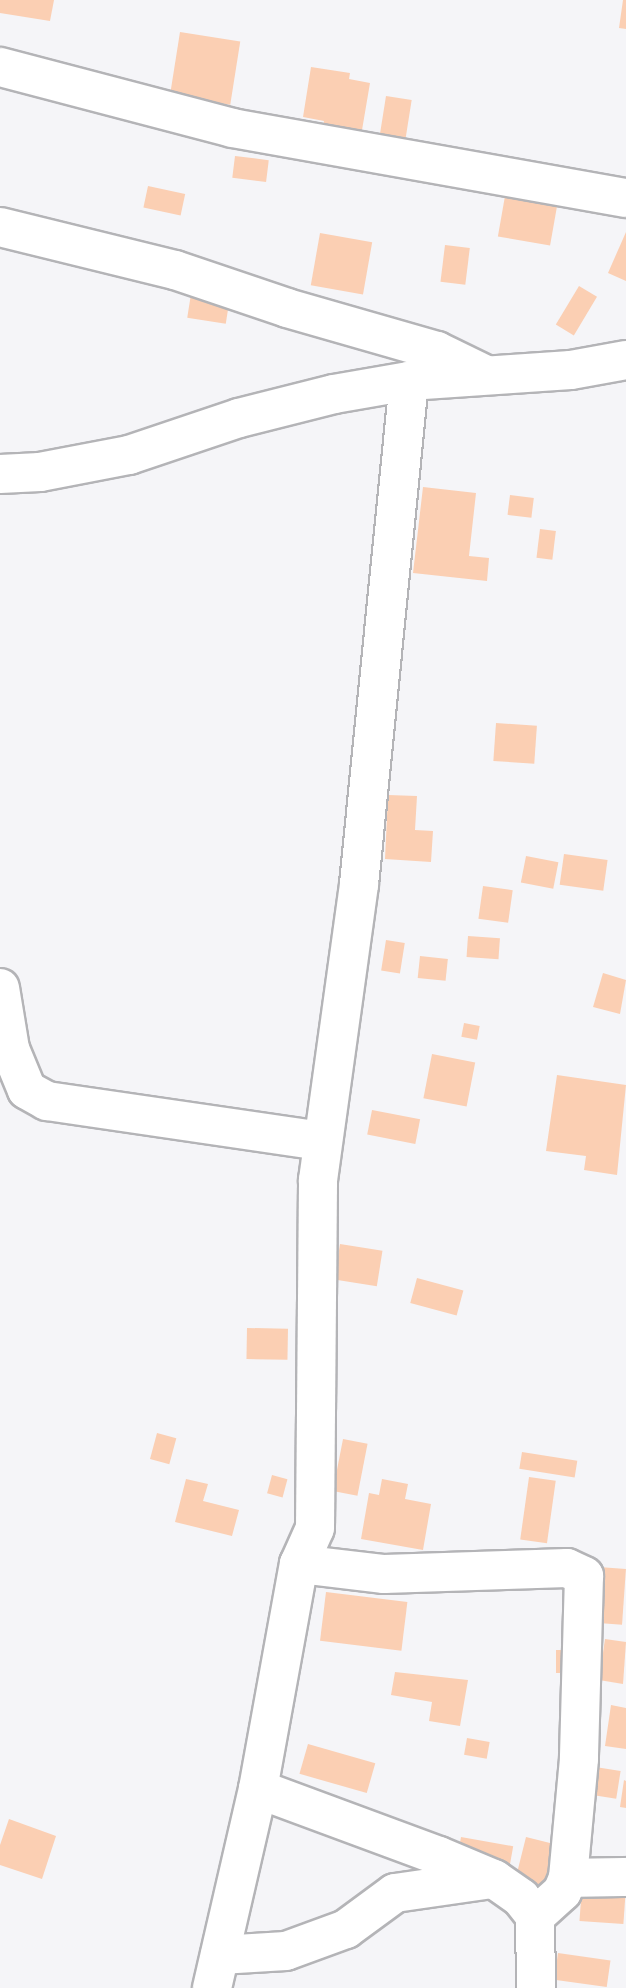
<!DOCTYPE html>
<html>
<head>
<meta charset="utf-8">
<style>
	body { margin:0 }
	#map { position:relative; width:626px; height:1988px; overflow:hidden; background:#f5f5f8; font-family:"Noto Serif",serif }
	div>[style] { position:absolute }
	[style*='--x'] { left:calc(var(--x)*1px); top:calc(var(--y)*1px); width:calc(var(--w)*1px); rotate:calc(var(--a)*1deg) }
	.building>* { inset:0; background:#fbcfb3; transform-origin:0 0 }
	.roads { filter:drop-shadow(2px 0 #b4b4b7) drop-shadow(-2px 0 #b4b4b7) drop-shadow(0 2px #b4b4b7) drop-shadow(0 -2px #b4b4b7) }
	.minor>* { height:38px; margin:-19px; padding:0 19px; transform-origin:19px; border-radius:19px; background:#fff }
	span { translate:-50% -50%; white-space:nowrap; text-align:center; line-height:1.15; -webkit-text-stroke:6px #fff; paint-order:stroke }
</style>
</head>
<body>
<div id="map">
	<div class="building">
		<div style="clip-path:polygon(0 0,54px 0,50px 21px,0 13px)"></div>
		<div style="clip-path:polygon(623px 0,626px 0,626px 29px,619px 28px)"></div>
		<div style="left:180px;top:32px;width:61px;height:64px;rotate:9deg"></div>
		<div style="clip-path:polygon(311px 67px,350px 73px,349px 79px,370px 83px,361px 136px,322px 130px,324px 121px,303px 117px)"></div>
		<div style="left:386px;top:96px;width:26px;height:38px;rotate:9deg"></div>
		<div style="left:235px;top:156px;width:34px;height:22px;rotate:7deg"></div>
		<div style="left:148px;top:186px;width:38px;height:22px;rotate:12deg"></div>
		<div style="left:505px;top:196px;width:53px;height:41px;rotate:10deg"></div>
		<div style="clip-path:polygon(626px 232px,626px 281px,608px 273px)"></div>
		<div style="left:320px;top:233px;width:53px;height:53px;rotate:10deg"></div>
		<div style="left:445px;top:245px;width:25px;height:37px;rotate:7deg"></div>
		<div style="left:579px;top:286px;width:21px;height:45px;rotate:31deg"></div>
		<div style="left:191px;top:294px;width:39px;height:24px;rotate:9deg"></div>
		<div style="clip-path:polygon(423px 487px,476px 493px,469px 556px,489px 558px,487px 581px,413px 573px)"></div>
		<div style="left:510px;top:495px;width:24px;height:20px;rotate:7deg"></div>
		<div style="left:540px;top:529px;width:16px;height:29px;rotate:7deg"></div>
		<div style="left:496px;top:723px;width:41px;height:38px;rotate:4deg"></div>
		<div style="clip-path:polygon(388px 795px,417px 796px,415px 830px,433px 831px,431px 862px,385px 859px)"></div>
		<div style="left:564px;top:854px;width:44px;height:31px;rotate:8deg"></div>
		<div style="left:526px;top:856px;width:33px;height:27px;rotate:11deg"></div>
		<div style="left:483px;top:886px;width:30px;height:33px;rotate:8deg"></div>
		<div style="left:468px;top:936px;width:32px;height:21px;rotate:4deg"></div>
		<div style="left:386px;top:940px;width:19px;height:31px;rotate:9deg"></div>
		<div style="left:420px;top:956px;width:28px;height:22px;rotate:6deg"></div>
		<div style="clip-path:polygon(603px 973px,626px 980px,620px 1014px,593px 1007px)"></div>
		<div style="left:464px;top:1023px;width:16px;height:14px;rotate:11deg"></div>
		<div style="left:432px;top:1054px;width:44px;height:45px;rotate:11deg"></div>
		<div style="clip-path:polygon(557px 1075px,626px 1085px,617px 1175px,584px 1170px,586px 1156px,546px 1151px)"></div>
		<div style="left:372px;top:1110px;width:49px;height:25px;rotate:11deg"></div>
		<div style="left:340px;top:1244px;width:43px;height:36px;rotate:9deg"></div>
		<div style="left:417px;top:1278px;width:48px;height:26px;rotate:15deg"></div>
		<div style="left:247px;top:1328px;width:41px;height:31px;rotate:1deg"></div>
		<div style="left:157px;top:1433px;width:20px;height:27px;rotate:15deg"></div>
		<div style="left:343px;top:1439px;width:25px;height:53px;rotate:11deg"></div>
		<div style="left:522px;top:1452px;width:56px;height:17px;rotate:9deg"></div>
		<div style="left:272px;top:1475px;width:16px;height:19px;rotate:15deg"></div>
		<div style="left:529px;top:1477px;width:27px;height:63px;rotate:8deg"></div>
		<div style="clip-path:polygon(186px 1479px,208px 1484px,203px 1501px,239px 1510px,232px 1536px,175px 1522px)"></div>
		<div style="clip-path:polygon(382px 1479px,408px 1484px,405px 1499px,431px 1504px,423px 1550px,361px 1539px,369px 1493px,379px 1495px)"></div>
		<div style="left:599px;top:1567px;width:27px;height:56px;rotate:4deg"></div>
		<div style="left:326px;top:1592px;width:82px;height:49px;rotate:7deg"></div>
		<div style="clip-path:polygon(605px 1639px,626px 1642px,623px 1684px,599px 1680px)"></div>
		<div style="left:556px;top:1650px;width:22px;height:23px"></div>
		<div style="clip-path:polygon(395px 1672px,468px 1680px,460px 1726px,429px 1721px,432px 1702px,391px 1695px)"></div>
		<div style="clip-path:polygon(611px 1705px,626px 1708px,626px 1749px,605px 1746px)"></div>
		<div style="left:467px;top:1738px;width:23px;height:17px;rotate:10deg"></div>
		<div style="left:308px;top:1744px;width:70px;height:31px;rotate:16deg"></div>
		<div style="left:589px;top:1766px;width:32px;height:28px;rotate:9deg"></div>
		<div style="clip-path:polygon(624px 1780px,626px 1781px,626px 1808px,620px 1807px)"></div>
		<div style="clip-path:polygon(9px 1819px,56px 1836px,42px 1879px,0 1865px,0 1845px)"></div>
		<div style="left:461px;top:1837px;width:53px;height:23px;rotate:10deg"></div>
		<div style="left:526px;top:1837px;width:34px;height:43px;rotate:14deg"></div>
		<div style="left:582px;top:1885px;width:44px;height:36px;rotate:4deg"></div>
		<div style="left:558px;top:1953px;width:53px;height:27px;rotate:8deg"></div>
	</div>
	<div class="roads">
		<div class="minor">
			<div style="--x:0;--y:67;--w:240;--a:14.7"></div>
			<div style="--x:232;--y:128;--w:400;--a:10.1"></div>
			<div style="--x:0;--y:227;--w:180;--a:13.8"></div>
			<div style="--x:175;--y:270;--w:118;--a:18.7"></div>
			<div style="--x:287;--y:308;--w:156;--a:16"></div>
			<div style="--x:437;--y:351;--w:52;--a:26.1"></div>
			<div style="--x:0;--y:474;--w:40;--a:-2.9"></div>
			<div style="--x:40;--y:472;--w:91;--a:-10.8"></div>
			<div style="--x:129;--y:455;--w:116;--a:-18.6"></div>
			<div style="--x:239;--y:418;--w:98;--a:-14.2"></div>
			<div style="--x:334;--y:394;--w:76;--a:-9.8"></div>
			<div style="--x:409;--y:381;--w:162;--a:-3.9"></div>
			<div style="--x:571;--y:370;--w:56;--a:-10.3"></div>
			<div style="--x:0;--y:988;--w:62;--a:80.7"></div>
			<div style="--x:10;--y:1049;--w:44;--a:67.5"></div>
			<div style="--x:27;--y:1090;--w:23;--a:29"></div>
			<div style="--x:47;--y:1101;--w:278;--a:8.3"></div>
			<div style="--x:299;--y:1564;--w:86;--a:6.7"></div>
			<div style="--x:384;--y:1574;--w:183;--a:-1.9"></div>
			<div style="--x:567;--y:1568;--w:19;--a:25"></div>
			<div style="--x:584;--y:1576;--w:183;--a:91.6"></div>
			<div style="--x:579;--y:1759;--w:120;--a:95.3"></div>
			<div style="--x:568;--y:1878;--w:15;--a:113"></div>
			<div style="--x:562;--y:1892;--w:36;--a:138"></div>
			<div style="--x:258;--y:1789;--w:193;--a:20.3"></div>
			<div style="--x:439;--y:1856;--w:60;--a:22.7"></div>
			<div style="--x:494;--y:1879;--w:33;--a:35"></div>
			<div style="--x:521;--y:1898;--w:23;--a:52"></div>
			<div style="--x:535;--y:1916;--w:72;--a:89.2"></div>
			<div style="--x:568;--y:1878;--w:58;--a:-1"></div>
			<div style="--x:220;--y:1955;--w:66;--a:-3.5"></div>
			<div style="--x:286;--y:1951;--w:64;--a:-20.1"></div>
			<div style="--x:346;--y:1929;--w:61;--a:-36.3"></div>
			<div style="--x:395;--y:1893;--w:98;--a:-8.2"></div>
			<div style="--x:212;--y:1988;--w:204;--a:-77"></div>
			<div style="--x:258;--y:1789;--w:229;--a:-79.7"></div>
			<div style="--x:299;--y:1564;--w:39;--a:-66"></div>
			<div style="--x:315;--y:1528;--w:348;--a:-89.5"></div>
			<div style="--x:318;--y:1180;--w:299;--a:-82.1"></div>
			<div style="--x:359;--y:884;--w:505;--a:-84.32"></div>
		</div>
	</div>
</div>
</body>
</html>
